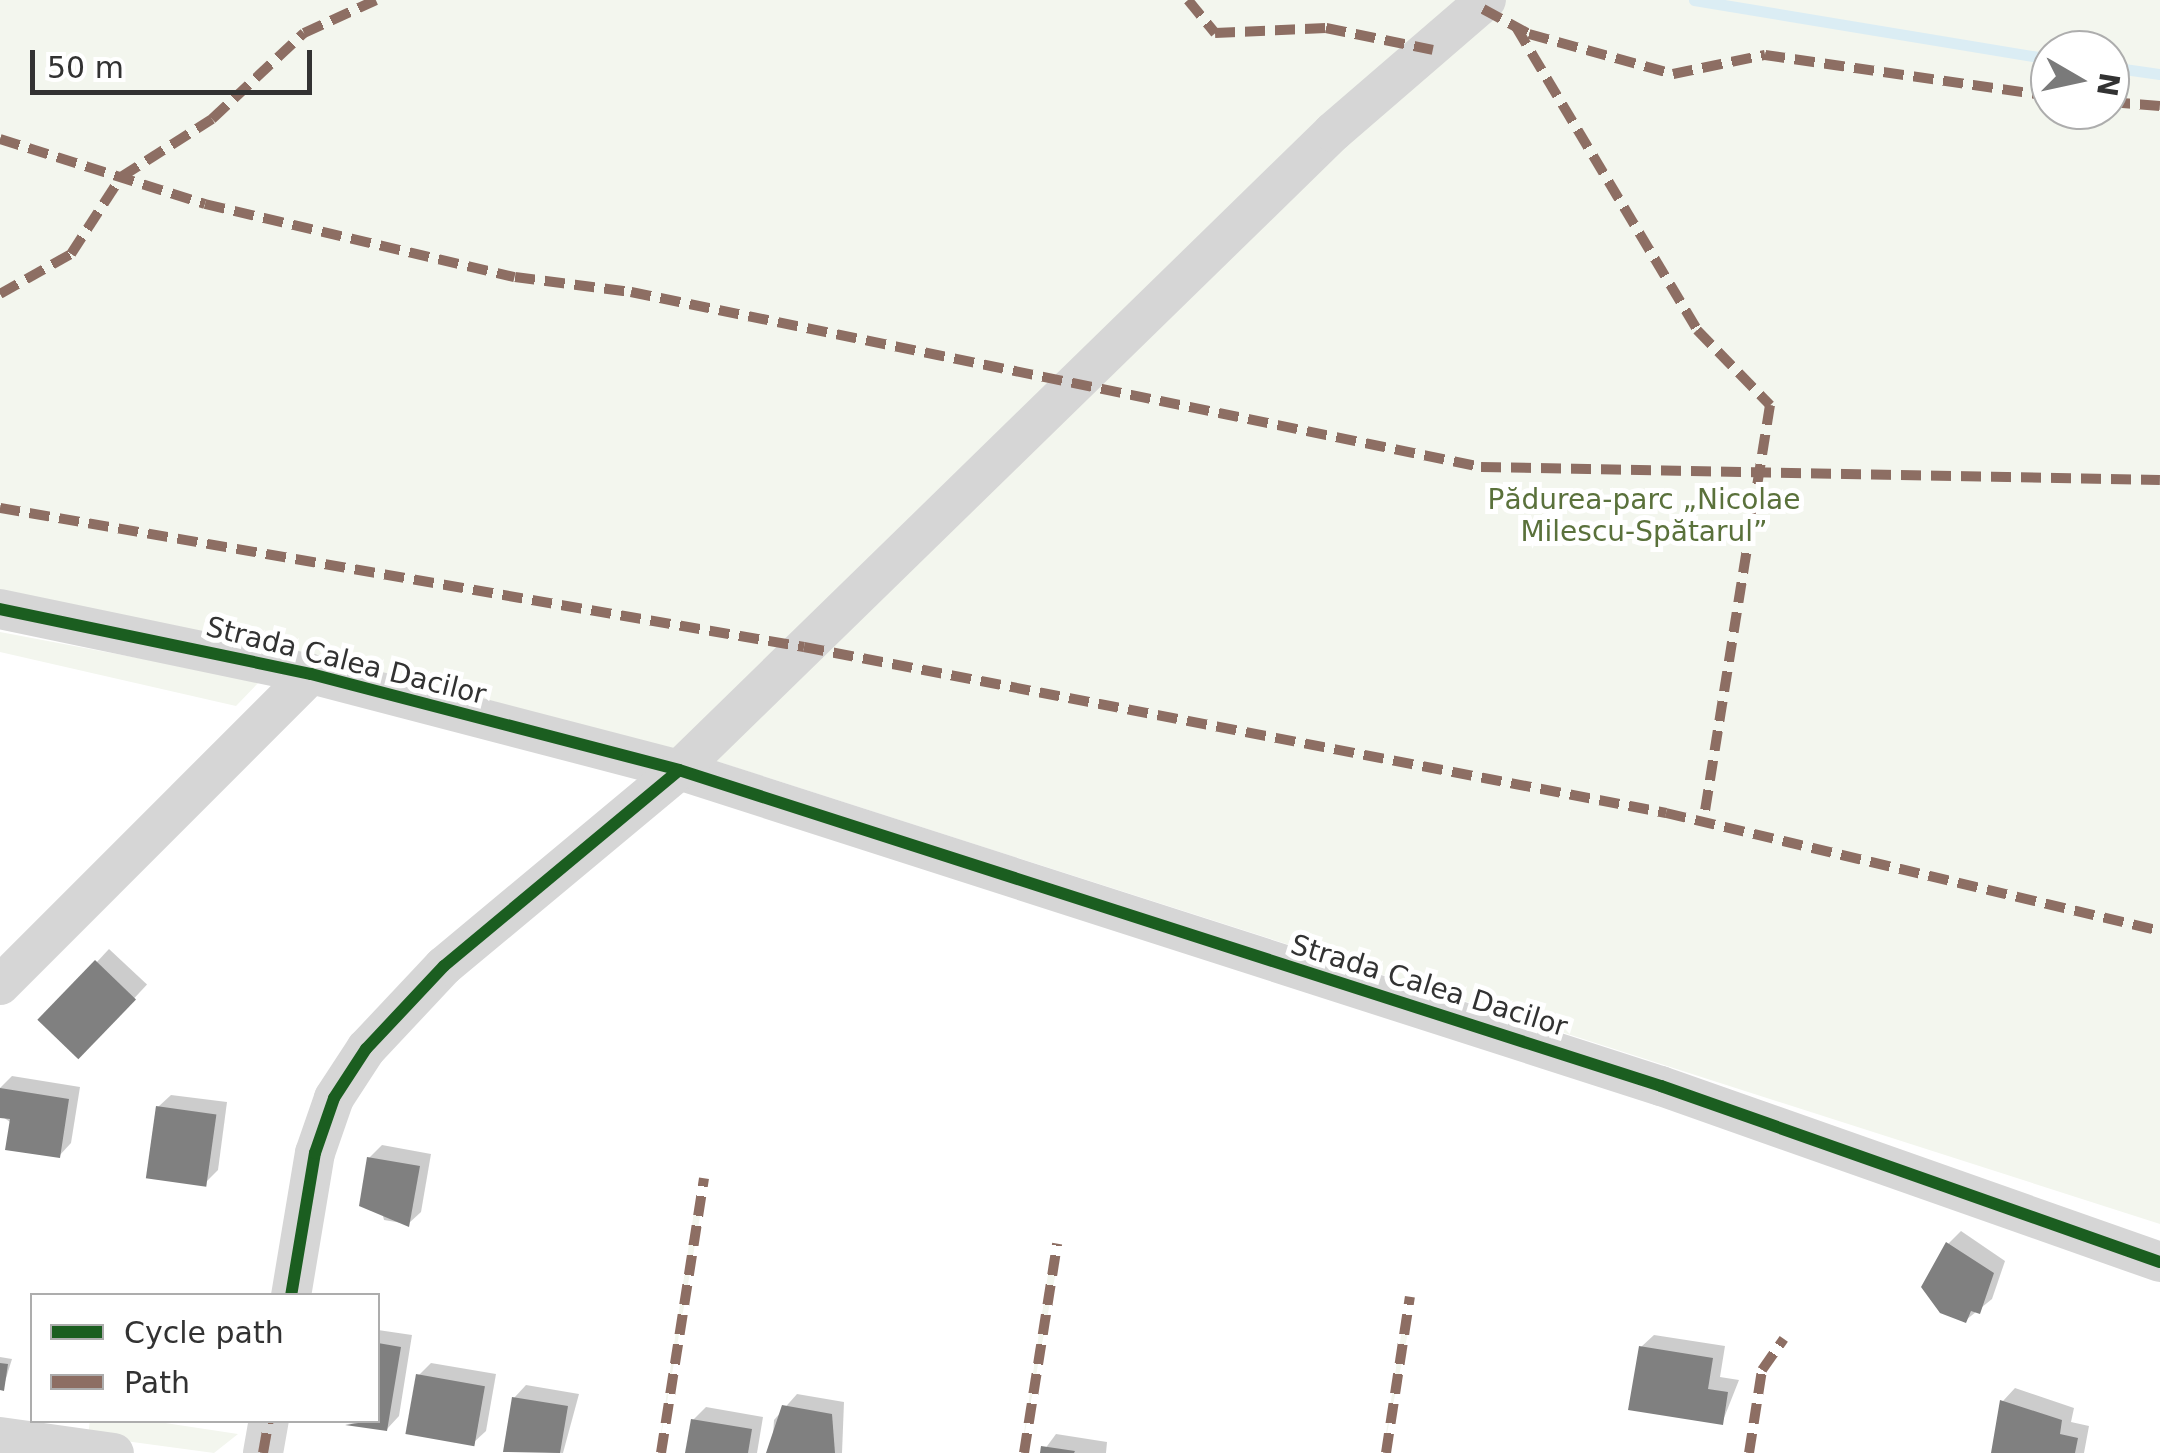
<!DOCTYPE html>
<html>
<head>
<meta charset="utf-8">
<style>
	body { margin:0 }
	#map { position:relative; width:2160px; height:1453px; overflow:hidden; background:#fff; font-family:"DejaVu Sans",sans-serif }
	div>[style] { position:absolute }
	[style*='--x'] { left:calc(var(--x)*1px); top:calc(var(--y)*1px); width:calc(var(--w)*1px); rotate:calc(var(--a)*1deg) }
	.green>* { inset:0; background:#f3f6ee }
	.shadow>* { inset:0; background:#0003; transform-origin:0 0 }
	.stream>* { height:11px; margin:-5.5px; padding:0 5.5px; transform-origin:5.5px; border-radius:5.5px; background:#dbedf4 }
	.building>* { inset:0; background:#808080; transform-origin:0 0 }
	.minor>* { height:40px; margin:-20px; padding:0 20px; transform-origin:20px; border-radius:20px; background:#d6d6d6 }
	.quiet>* { height:10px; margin-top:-5px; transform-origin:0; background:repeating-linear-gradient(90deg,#8d6e63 0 20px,transparent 0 30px) }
	.cycleway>* { height:12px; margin:-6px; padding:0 6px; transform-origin:6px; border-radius:6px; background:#1b5e20 }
	span { translate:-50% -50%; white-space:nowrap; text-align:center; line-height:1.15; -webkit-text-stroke:10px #fff; paint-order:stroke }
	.park-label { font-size:28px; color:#5a713b }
	.street-label { font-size:28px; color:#323232 }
	.legend { position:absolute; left:30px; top:1293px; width:350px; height:130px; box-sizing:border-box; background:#fff; border:2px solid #adadad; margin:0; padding:12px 18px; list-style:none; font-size:30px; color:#323232 }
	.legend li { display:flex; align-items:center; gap:20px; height:50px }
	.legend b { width:50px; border:2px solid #adadad }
	.north { position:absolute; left:2030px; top:30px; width:100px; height:100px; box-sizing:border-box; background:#fff; border:2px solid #adadad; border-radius:50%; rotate:99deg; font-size:28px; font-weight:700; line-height:40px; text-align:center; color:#323232 }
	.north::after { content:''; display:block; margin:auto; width:35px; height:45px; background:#7a7a7a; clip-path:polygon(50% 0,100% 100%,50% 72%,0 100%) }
	.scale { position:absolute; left:30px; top:50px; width:282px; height:45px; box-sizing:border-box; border:5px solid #323232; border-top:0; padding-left:12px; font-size:30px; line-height:35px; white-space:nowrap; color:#323232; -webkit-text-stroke:8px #fff; paint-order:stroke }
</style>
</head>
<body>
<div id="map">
	<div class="green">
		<div style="clip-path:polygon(evenodd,0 0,2160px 0,2160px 1224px,722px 763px,0 591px,0 0,2050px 50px,2110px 50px,2110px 110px,2050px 110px,2050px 50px)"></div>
		<div style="clip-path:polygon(0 632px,260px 681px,236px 706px,0 652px)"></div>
		<div style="clip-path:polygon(695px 1205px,702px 1205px,658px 1453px,683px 1284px)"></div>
		<div style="clip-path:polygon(1050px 1261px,1058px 1261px,1021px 1453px,1038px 1340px)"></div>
		<div style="clip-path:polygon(1404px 1316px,1411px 1318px,1383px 1453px,1392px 1394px)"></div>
		<div style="clip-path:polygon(90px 1420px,152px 1421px,238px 1434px,214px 1453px,88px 1436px)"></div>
	</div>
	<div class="shadow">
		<div style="left:109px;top:949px;width:52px;height:98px;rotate:43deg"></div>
		<div style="clip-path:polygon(12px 1076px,80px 1087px,71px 1143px,59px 1156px,0 1115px,0 1088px)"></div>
		<div style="clip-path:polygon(171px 1095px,227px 1102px,218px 1170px,205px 1183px,158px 1107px)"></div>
		<div style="clip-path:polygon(382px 1145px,431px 1154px,421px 1212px,408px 1224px,384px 1220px,369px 1158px)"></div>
		<div style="clip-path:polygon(1961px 1231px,2005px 1261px,1992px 1299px,1966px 1320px,1948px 1244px)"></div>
		<div style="clip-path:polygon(378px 1330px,412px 1335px,399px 1416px,387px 1429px,348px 1423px,378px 1420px)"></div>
		<div style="clip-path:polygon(1654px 1335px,1725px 1346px,1720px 1377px,1739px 1380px,1722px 1423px,1641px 1347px)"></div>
		<div style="clip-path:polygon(0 1357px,12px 1359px,3px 1388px,0 1387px)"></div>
		<div style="clip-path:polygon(431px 1363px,496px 1374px,486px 1431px,473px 1443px,418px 1376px)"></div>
		<div style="clip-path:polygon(526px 1385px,579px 1394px,563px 1453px,506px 1450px,514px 1398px)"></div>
		<div style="clip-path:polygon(2015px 1388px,2074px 1408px,2071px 1422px,2089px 1426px,2084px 1453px,1994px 1453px,2003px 1401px)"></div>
		<div style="clip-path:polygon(797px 1394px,844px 1402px,842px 1453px,772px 1453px,774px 1420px)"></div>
		<div style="clip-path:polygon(706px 1407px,763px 1417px,757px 1453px,688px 1453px,693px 1420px)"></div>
		<div style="clip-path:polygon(1056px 1434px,1107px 1442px,1106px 1453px,1042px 1453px)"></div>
	</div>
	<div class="stream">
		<div style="--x:1694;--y:0;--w:361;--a:9.4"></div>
		<div style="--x:2110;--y:67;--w:50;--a:8"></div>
	</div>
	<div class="building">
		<div style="left:95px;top:960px;width:57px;height:83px;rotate:44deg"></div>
		<div style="clip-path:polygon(0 1088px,69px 1099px,60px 1158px,5px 1150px,10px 1119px,0 1118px)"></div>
		<div style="left:156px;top:1106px;width:61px;height:73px;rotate:8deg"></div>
		<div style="clip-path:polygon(367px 1157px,420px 1166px,409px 1227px,359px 1206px)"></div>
		<div style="clip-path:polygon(1946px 1242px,1994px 1273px,1980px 1314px,1971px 1311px,1966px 1323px,1940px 1313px,1921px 1287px)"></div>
		<div style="clip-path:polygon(378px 1343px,401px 1347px,387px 1431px,345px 1425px,378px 1420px)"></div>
		<div style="clip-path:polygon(1639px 1346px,1713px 1358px,1708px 1389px,1728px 1392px,1723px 1425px,1628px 1410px)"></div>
		<div style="clip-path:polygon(0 1363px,8px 1364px,4px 1391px,0 1390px)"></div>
		<div style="left:416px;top:1374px;width:70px;height:61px;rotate:10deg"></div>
		<div style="clip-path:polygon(512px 1397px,568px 1406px,560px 1453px,503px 1452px)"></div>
		<div style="clip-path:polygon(2000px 1400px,2062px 1420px,2060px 1434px,2078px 1438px,2075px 1453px,1991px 1453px)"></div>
		<div style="clip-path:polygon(782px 1405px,832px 1414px,835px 1453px,766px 1453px)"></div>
		<div style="clip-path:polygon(691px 1419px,752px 1429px,748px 1453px,685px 1453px)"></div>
		<div style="clip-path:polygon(1041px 1446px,1075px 1451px,1074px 1453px,1040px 1453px)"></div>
	</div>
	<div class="minor">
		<div style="--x:0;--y:609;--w:318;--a:11.8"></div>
		<div style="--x:311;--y:674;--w:380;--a:14.6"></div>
		<div style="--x:679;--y:770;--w:1032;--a:17.84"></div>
		<div style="--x:1661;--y:1086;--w:529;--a:19.43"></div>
		<div style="--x:0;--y:985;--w:440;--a:-45"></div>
		<div style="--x:291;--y:1296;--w:145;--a:-80.5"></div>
		<div style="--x:315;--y:1153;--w:58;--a:-70.9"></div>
		<div style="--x:334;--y:1098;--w:59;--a:-56.9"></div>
		<div style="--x:366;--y:1049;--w:114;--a:-46.8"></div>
		<div style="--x:444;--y:966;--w:306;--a:-39.8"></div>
		<div style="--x:679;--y:770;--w:914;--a:-44.29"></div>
		<div style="--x:1333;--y:132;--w:202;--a:-40.8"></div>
		<div style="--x:0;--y:1437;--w:115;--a:8"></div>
		<div style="--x:263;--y:1453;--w:34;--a:-80"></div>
	</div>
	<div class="quiet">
		<div style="--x:1188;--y:0;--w:43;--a:50.7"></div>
		<div style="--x:1215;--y:33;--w:111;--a:-2.6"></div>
		<div style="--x:1326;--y:28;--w:109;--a:11.6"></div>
		<div style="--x:1483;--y:9;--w:52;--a:28.5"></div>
		<div style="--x:1529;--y:34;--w:149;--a:15.5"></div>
		<div style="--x:1673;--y:74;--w:94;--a:-11.7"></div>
		<div style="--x:1765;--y:55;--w:288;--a:8.2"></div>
		<div style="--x:1516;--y:27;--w:353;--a:59.1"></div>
		<div style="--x:1697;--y:330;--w:105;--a:45.8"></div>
		<div style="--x:1770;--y:405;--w:422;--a:99.1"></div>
		<div style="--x:2110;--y:102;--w:50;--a:4.6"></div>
		<div style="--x:0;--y:139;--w:215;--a:17.6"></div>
		<div style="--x:205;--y:204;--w:318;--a:13.3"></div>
		<div style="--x:515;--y:277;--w:117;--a:7.4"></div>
		<div style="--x:631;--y:292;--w:868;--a:11.63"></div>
		<div style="--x:1481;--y:467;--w:679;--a:1.1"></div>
		<div style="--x:0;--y:294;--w:81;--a:-29.4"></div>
		<div style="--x:71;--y:254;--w:92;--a:-57"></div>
		<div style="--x:121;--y:177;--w:108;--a:-32.5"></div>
		<div style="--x:212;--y:119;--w:126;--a:-43.1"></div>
		<div style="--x:304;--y:33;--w:79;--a:-24.6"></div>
		<div style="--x:0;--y:508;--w:816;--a:9.81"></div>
		<div style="--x:804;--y:647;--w:878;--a:10.9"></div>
		<div style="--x:1666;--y:813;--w:508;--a:13.43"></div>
		<div style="--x:263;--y:1453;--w:34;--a:-80"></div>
		<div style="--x:661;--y:1453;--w:278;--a:-81.1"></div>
		<div style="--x:1024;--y:1453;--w:212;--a:-81"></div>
		<div style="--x:1386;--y:1453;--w:158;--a:-81.3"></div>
		<div style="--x:1749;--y:1453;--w:84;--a:-81.1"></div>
		<div style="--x:1762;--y:1370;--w:38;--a:-55"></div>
	</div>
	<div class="cycleway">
		<div style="--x:0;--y:609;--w:318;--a:11.8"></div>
		<div style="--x:311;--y:674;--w:380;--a:14.6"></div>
		<div style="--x:679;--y:770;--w:1032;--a:17.84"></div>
		<div style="--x:1661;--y:1086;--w:529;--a:19.43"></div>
		<div style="--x:291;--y:1296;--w:145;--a:-80.5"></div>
		<div style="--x:315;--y:1153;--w:58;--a:-70.9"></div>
		<div style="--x:334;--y:1098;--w:59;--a:-56.9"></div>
		<div style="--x:366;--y:1049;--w:114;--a:-46.8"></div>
		<div style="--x:444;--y:966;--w:306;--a:-39.8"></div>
	</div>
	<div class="park-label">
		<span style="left:1644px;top:516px">Pădurea-parc „Nicolae<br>Milescu-Spătarul”</span>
	</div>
	<div class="street-label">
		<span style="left:346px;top:661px;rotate:14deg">Strada Calea Dacilor</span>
		<span style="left:1429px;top:986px;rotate:17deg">Strada Calea Dacilor</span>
	</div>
	<ul class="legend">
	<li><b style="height:12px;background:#1b5e20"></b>Cycle path</li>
	<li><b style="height:12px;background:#8d6e63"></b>Path</li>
	</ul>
	<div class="north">N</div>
	<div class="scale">50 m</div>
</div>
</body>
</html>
